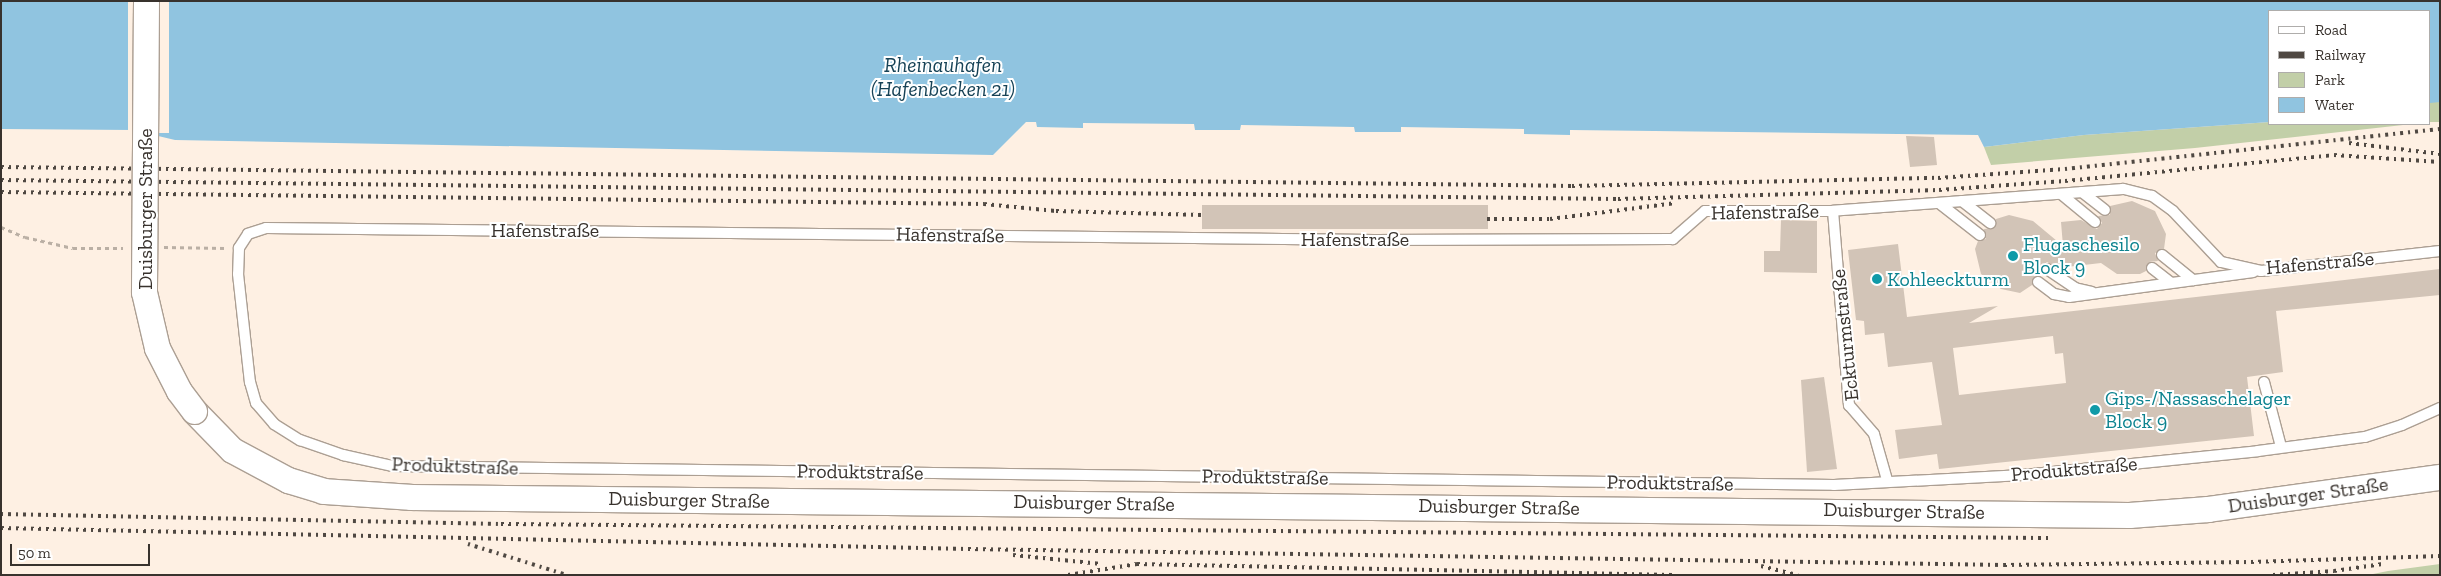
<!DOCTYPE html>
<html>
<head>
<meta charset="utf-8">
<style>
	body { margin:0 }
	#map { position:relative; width:2441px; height:576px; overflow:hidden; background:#fef0e3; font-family:"Zilla Slab",serif }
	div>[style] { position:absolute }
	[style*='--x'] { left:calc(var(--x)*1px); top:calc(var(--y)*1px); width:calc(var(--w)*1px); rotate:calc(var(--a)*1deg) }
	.green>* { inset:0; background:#c2cfa8; transform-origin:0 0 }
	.water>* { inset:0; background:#90c4e0 }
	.pier>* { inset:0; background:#fef0e3; transform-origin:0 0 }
	.building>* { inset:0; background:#d2c4b7; transform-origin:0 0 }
	.path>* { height:3px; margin-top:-1.5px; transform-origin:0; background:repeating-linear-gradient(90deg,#baafa4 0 4px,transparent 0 8px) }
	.roads { filter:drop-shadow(1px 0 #ac9f93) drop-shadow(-1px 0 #ac9f93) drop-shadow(0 1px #ac9f93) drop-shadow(0 -1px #ac9f93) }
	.service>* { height:10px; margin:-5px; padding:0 5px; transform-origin:5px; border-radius:5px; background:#fff }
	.tertiary>* { height:25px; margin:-12.5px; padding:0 12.5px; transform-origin:12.5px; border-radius:12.5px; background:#fff }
	.rail>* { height:4px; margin-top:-2px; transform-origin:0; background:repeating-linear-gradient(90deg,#4f4842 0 2.5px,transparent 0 7.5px) }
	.bridges { filter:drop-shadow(1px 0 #ac9f93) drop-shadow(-1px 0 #ac9f93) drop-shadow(0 1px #ac9f93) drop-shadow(0 -1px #ac9f93) }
	.tertiary-bridge>* { height:25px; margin:-12.5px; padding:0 12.5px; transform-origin:12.5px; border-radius:12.5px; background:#fff }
	.dots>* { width:14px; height:14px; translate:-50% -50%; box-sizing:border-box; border:2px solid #fff; border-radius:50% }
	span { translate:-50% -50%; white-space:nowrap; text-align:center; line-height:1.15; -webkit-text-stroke:4px #fff; paint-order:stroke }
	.street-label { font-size:20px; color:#38322d }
	.culture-label { font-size:20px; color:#0d838f }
	.left { translate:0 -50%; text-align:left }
	.water-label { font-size:21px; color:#164256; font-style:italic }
	.frame { position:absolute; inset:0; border:2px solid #38322d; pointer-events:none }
	.legend { position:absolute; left:2268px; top:10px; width:162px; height:115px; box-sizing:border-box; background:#fff; border:1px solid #afadab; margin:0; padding:6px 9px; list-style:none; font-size:15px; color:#38322d }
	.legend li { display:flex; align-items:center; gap:10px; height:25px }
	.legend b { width:25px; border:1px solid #afadab }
	.scale { position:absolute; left:10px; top:544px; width:140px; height:22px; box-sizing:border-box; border:2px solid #38322d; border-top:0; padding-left:6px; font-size:15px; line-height:18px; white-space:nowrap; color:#38322d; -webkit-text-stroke:4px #fff; paint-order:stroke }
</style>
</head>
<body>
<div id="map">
	<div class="green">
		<div style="left:2440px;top:102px;width:20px;height:10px;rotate:90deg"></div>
		<div style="clip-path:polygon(2270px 122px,2412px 124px,2195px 148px,1991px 165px,1984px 147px,2084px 135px)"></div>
		<div style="clip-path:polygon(2440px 564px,2440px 575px,2368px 575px,2388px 571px)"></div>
	</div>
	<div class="water">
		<div style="clip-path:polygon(1px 1px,2440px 1px,2440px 102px,2430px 103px,2430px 11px,2270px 11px,2270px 122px,2084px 135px,1984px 147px,1978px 135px,1570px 130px,1570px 135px,1524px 134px,1524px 129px,1401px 127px,1401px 132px,1355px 132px,1354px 127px,1241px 125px,1240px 130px,1195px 130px,1194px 124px,1083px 123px,1083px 128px,1037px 127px,1036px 122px,1026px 122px,993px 155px,175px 140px,133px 130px,1px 129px)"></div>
	</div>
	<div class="pier">
		<div style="left:128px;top:1px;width:41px;height:132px"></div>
	</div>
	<div class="building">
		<div style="clip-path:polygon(1906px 136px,1934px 137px,1937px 165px,1910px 167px)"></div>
		<div style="clip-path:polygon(2132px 201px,2155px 211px,2166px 234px,2164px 249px,2155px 253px,2158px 261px,2149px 262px,2146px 271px,2140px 274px,2117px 274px,2101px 263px,2058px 268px,2047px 262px,2040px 268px,2044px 275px,2035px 276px,2032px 285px,2020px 293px,2001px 289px,1981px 274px,1975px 249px,1978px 241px,1986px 239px,1984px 229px,1995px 228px,1996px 219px,2009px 215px,2033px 221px,2063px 246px,2061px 222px,2081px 220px,2097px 229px,2102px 223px,2098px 216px,2110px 215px,2110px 206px)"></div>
		<div style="left:1202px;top:205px;width:286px;height:24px"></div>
		<div style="clip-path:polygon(1781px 220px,1817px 221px,1817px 273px,1764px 272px,1764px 251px,1780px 251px)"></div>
		<div style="clip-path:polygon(evenodd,1898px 244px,1907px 317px,1998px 306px,1969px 323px,2440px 269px,2440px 295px,2276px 311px,2283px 372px,2247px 377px,2254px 436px,1939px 469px,1937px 454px,1899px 459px,1895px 430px,1942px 425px,1932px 362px,1888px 367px,1884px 333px,1865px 335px,1864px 321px,1856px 320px,1848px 250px,1898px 244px,2053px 336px,2055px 354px,2063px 353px,2066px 383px,1959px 395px,1953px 348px,2053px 336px)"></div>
		<div style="clip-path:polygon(1824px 377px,1837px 469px,1807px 472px,1801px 380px)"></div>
	</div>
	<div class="path">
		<div style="--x:1;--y:227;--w:26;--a:23"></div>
		<div style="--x:25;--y:237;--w:49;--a:12.9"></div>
		<div style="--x:73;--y:248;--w:50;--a:0"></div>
		<div style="--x:164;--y:247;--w:61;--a:0.9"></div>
	</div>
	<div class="roads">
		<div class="service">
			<div style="--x:2082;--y:192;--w:29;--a:38"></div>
			<div style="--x:2061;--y:194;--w:44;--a:39.5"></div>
			<div style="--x:1962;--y:201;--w:36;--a:38"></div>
			<div style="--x:1939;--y:203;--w:52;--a:38"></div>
			<div style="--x:1833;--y:211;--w:195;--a:85.3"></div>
			<div style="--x:1849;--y:405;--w:38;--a:49"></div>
			<div style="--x:1874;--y:434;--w:48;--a:74.2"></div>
			<div style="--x:2440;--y:251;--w:180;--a:173.6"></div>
			<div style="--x:2261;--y:271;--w:41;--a:-167.3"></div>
			<div style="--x:2221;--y:262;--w:70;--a:-133.3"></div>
			<div style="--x:2173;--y:211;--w:26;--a:-144"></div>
			<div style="--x:2152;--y:196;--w:30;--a:-166"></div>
			<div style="--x:2123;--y:189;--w:291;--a:175.7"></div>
			<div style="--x:1833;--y:211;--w:128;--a:180"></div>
			<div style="--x:1705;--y:211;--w:43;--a:138.8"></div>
			<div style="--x:1673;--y:239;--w:299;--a:179.8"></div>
			<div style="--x:1374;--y:240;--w:1108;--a:-179.38"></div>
			<div style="--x:266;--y:228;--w:19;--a:162"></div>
			<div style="--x:248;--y:234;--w:17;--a:123"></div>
			<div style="--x:239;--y:248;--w:26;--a:92"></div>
			<div style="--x:238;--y:274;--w:109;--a:83.7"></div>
			<div style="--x:250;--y:382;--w:22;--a:74"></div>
			<div style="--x:256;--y:403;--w:28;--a:49"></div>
			<div style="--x:274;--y:424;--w:31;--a:32"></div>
			<div style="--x:300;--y:440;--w:46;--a:19.2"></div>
			<div style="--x:343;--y:455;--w:50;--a:12.7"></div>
			<div style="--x:392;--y:466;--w:1442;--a:0.75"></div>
			<div style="--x:1834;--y:485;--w:189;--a:-3"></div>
			<div style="--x:2023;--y:475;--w:236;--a:-5.8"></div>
			<div style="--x:2258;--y:451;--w:108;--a:-7.5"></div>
			<div style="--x:2365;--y:437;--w:39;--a:-18"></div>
			<div style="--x:2402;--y:425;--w:42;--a:-24.1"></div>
			<div style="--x:2162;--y:255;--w:40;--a:39"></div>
			<div style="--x:2152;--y:268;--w:24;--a:38"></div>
			<div style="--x:2047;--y:269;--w:34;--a:34"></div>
			<div style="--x:2075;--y:288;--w:17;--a:13"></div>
			<div style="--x:2038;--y:282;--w:20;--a:37"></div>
			<div style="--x:2054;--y:294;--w:15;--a:11"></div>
			<div style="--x:2069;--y:297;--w:186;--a:-7.7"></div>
			<div style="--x:2264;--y:382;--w:67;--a:75.3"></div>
		</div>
		<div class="tertiary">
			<div style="--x:194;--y:411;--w:54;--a:45.7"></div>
			<div style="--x:232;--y:450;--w:64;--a:28.2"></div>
			<div style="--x:288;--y:480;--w:37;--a:17"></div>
			<div style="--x:323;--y:491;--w:88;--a:3.9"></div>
			<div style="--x:411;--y:497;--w:1718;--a:0.6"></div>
			<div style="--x:2129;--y:515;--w:79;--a:-4.3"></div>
			<div style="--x:2208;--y:509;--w:234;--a:-7.9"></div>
		</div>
	</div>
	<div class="rail">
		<div style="--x:2349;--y:143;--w:92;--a:6.9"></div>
		<div style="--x:1;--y:167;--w:1571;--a:0.69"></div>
		<div style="--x:1572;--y:186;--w:366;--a:-1.3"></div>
		<div style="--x:1938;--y:178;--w:127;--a:-4.1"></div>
		<div style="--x:2065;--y:169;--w:377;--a:-6.1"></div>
		<div style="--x:1;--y:180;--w:1617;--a:0.67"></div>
		<div style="--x:1618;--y:199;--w:321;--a:-1.6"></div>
		<div style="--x:1939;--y:190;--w:126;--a:-4.1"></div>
		<div style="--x:2065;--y:181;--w:270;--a:-5.5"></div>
		<div style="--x:2334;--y:155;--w:106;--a:3.8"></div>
		<div style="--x:1;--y:192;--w:983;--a:0.7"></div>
		<div style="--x:984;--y:204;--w:72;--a:5.6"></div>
		<div style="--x:1056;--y:211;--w:146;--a:1.6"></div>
		<div style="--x:1487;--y:219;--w:63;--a:0"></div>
		<div style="--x:1550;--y:219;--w:127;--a:-7.2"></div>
		<div style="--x:1;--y:514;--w:500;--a:1.15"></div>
		<div style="--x:501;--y:524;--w:1548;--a:0.52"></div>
		<div style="--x:1;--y:528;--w:967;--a:1.24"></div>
		<div style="--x:968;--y:549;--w:1036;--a:0.88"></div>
		<div style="--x:2004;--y:565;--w:247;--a:-0.7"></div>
		<div style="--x:2251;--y:562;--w:189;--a:-1.8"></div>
		<div style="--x:468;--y:544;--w:104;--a:17.4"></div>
		<div style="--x:1013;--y:555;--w:89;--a:5.8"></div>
		<div style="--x:1761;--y:566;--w:38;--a:14"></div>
		<div style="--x:1068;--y:575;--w:70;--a:-9.1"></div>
		<div style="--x:1137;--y:564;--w:536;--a:1.18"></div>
		<div style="--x:2273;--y:575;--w:61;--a:-3.8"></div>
		<div style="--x:2334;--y:571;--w:49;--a:-8.3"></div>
	</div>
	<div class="bridges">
		<div class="tertiary-bridge">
			<div style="--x:146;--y:1;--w:291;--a:90.4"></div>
			<div style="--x:144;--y:292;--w:57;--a:76.9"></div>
			<div style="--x:157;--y:348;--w:48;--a:62.9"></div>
			<div style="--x:179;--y:391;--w:25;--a:53"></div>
		</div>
	</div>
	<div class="dots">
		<div style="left:2013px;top:256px;background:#0f9aa8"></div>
		<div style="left:1877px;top:279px;background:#0f9aa8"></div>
		<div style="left:2095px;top:410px;background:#0f9aa8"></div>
	</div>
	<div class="street-label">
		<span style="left:145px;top:209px;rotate:-90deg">Duisburger Straße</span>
		<span style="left:1765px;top:212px;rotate:-1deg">Hafenstraße</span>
		<span style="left:545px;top:230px">Hafenstraße</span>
		<span style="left:950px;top:235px;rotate:1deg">Hafenstraße</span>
		<span style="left:1355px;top:239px">Hafenstraße</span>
		<span style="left:2320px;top:263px;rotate:-5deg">Hafenstraße</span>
		<span style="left:1845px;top:335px;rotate:-96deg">Eckturmstraße</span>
		<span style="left:455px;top:466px;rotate:2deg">Produktstraße</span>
		<span style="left:2074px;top:469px;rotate:-5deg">Produktstraße</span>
		<span style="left:860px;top:472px;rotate:1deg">Produktstraße</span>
		<span style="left:1265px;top:477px;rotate:1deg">Produktstraße</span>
		<span style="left:1670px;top:483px;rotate:1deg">Produktstraße</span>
		<span style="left:2308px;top:495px;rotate:-8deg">Duisburger Straße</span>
		<span style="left:689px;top:500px;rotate:1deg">Duisburger Straße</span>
		<span style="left:1094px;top:503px;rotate:1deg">Duisburger Straße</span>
		<span style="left:1499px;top:507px;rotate:1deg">Duisburger Straße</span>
		<span style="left:1904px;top:511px;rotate:1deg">Duisburger Straße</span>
	</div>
	<div class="culture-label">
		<span class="left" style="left:2023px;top:256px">Flugaschesilo<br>Block 9</span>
		<span class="left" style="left:1887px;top:279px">Kohleeckturm</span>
		<span class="left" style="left:2105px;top:410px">Gips-/Nassaschelager<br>Block 9</span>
	</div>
	<div class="water-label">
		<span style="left:943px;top:77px">Rheinauhafen<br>(Hafenbecken 21)</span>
	</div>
	<div class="frame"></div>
	<ul class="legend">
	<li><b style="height:6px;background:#fff"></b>Road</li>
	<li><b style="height:6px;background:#4f4842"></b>Railway</li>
	<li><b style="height:14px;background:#c2cfa8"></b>Park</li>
	<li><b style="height:14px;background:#90c4e0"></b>Water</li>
	</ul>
	<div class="scale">50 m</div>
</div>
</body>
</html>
